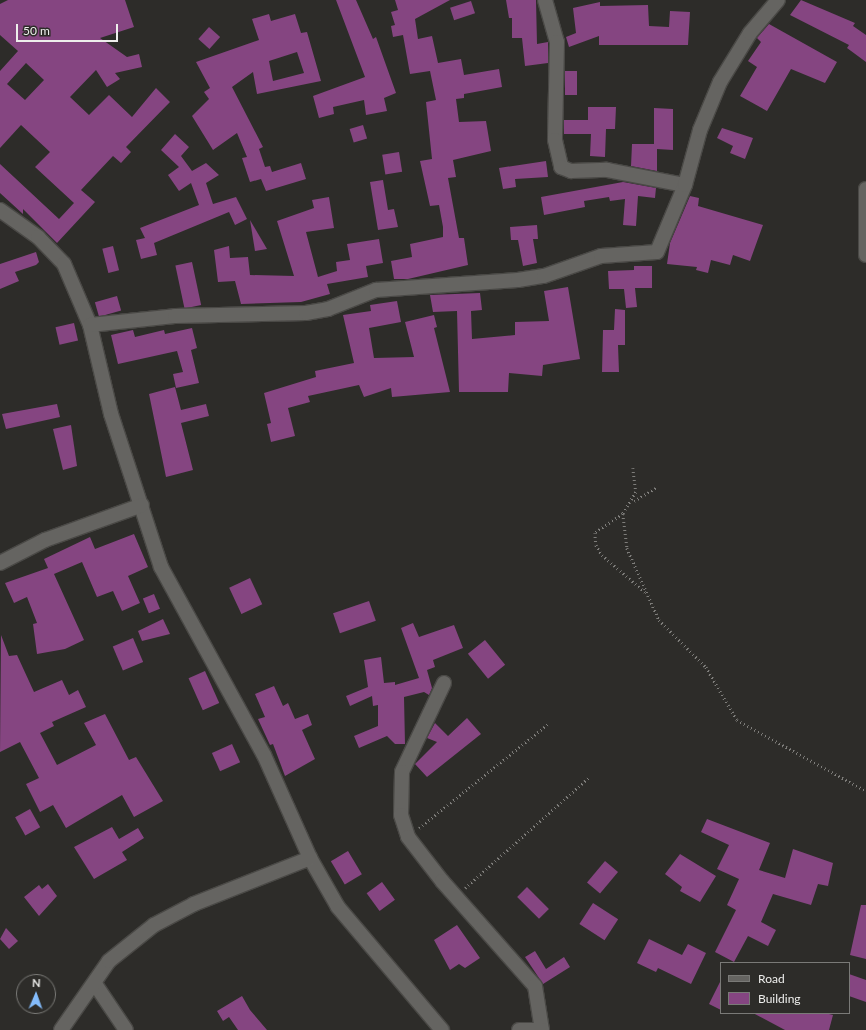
<!DOCTYPE html>
<html>
<head>
<meta charset="utf-8">
<style>
	body { margin:0 }
	#map { position:relative; width:866px; height:1030px; overflow:hidden; background:#2d2c29; font-family:Lato,sans-serif }
	div>[style] { position:absolute }
	[style*='--x'] { left:calc(var(--x)*1px); top:calc(var(--y)*1px); width:calc(var(--w)*1px); rotate:calc(var(--a)*1deg) }
	.building>* { inset:0; background:#854581; transform-origin:0 0 }
	.path>* { height:2.5px; margin-top:-1.25px; transform-origin:0; background:repeating-linear-gradient(90deg,#7e7d7a 0 1px,transparent 0 4px) }
	.roads { filter:drop-shadow(1px 0 #4a4946) drop-shadow(-1px 0 #4a4946) drop-shadow(0 1px #4a4946) drop-shadow(0 -1px #4a4946) }
	.street>* { height:14px; margin:-7px; padding:0 7px; transform-origin:7px; border-radius:7px; background:#656461 }
	span { translate:-50% -50%; white-space:nowrap; text-align:center; line-height:1.15; -webkit-text-stroke:3px #2d2c29; paint-order:stroke }
	.legend { position:absolute; left:720px; top:962px; width:130px; height:52px; box-sizing:border-box; background:#2d2c29; border:1px solid #7a7a77; margin:0; padding:5px 7px; list-style:none; font-size:12px; color:#eeeeec }
	.legend li { display:flex; align-items:center; gap:8px; height:20px }
	.legend b { width:20px; border:1px solid #7a7a77 }
	.north { position:absolute; left:16px; top:974px; width:40px; height:40px; box-sizing:border-box; background:#2d2c29; border:1px solid #7a7a77; border-radius:50%; rotate:2deg; font-size:11px; font-weight:700; line-height:16px; text-align:center; color:#eeeeec }
	.north::after { content:''; display:block; margin:auto; width:14px; height:18px; background:#84bcfb; clip-path:polygon(50% 0,100% 100%,50% 72%,0 100%) }
	.scale { position:absolute; left:16px; top:24px; width:102px; height:18px; box-sizing:border-box; border:2px solid #eeeeec; border-top:0; padding-left:5px; font-size:12px; line-height:14px; white-space:nowrap; color:#eeeeec; -webkit-text-stroke:3px #2d2c29; paint-order:stroke }
</style>
</head>
<body>
<div id="map">
	<div class="building">
		<div style="clip-path:polygon(evenodd,8px 0,125px 0,134px 27px,100px 38px,127px 57px,139px 54px,142px 67px,115px 73px,120px 79px,107px 87px,96px 70px,70px 97px,89px 115px,109px 95px,132px 117px,156px 88px,170px 102px,126px 147px,131px 152px,121px 163px,113px 156px,81px 190px,95px 202px,57px 243px,23px 209px,23px 214px,0 193px,0 164px,59px 219px,74px 203px,35px 167px,50px 152px,21px 125px,0 148px,0 71px,18px 51px,0 35px,0 4px,8px 0,26px 63px,44px 80px,25px 100px,7px 84px,26px 63px)"></div>
		<div style="clip-path:polygon(336px 0,356px 0,373px 39px,376px 37px,396px 93px,384px 98px,387px 111px,366px 115px,364px 100px,333px 107px,334px 114px,319px 118px,313px 96px,365px 77px)"></div>
		<div style="clip-path:polygon(395px 0,450px 0,415px 19px,418px 39px,432px 36px,438px 63px,461px 59px,464px 75px,499px 69px,502px 87px,464px 94px,464px 98px,456px 99px,459px 122px,486px 121px,491px 151px,453px 160px,456px 177px,448px 178px,459px 238px,464px 238px,468px 265px,408px 279px,394px 279px,391px 261px,412px 257px,410px 244px,443px 237px,443px 227px,439px 205px,430px 206px,420px 161px,432px 159px,426px 102px,436px 100px,430px 71px,410px 74px,403px 35px,393px 37px,391px 26px,395px 25px,391px 12px,398px 10px)"></div>
		<div style="clip-path:polygon(506px 0,536px 0,537px 44px,548px 42px,548px 63px,525px 66px,522px 38px,512px 38px,512px 18px,509px 18px)"></div>
		<div style="clip-path:polygon(801px 0,855px 23px,853px 26px,866px 35px,866px 62px,847px 48px,849px 45px,790px 15px)"></div>
		<div style="left:471px;top:1px;width:13px;height:22px;rotate:72deg"></div>
		<div style="clip-path:polygon(600px 2px,600px 6px,648px 5px,649px 26px,669px 27px,670px 11px,690px 12px,688px 45px,599px 45px,599px 36px,569px 47px,566px 37px,576px 33px,573px 8px)"></div>
		<div style="clip-path:polygon(evenodd,269px 14px,271px 21px,295px 14px,301px 33px,307px 32px,321px 81px,257px 94px,253px 72px,232px 87px,263px 147px,259px 149px,265px 167px,270px 166px,272px 172px,301px 163px,306px 179px,266px 191px,261px 179px,250px 182px,242px 158px,247px 157px,237px 133px,213px 150px,192px 116px,209px 99px,204px 92px,210px 88px,196px 62px,259px 40px,252px 19px,269px 14px,297px 52px,304px 73px,273px 81px,269px 61px,297px 52px)"></div>
		<div style="clip-path:polygon(769px 24px,837px 62px,825px 83px,791px 69px,767px 111px,740px 96px,757px 67px,748px 61px,761px 42px,757px 38px)"></div>
		<div style="left:209px;top:27px;width:15px;height:16px;rotate:42deg"></div>
		<div style="left:565px;top:71px;width:12px;height:24px"></div>
		<div style="clip-path:polygon(588px 107px,616px 107px,615px 129px,606px 129px,605px 157px,590px 156px,591px 134px,564px 134px,564px 120px,588px 120px)"></div>
		<div style="clip-path:polygon(654px 108px,673px 109px,673px 150px,657px 149px,657px 171px,631px 166px,632px 144px,654px 144px)"></div>
		<div style="left:363px;top:125px;width:14px;height:14px;rotate:73deg"></div>
		<div style="clip-path:polygon(722px 128px,753px 138px,745px 159px,730px 153px,733px 146px,717px 138px)"></div>
		<div style="clip-path:polygon(175px 134px,189px 147px,181px 156px,192px 171px,206px 163px,219px 175px,206px 183px,213px 204px,236px 197px,247px 219px,235px 225px,229px 212px,154px 243px,157px 255px,141px 259px,136px 240px,145px 238px,140px 228px,199px 205px,191px 183px,179px 191px,168px 175px,179px 167px,161px 150px)"></div>
		<div style="left:399px;top:152px;width:20px;height:17px;rotate:81deg"></div>
		<div style="clip-path:polygon(546px 161px,548px 177px,515px 179px,516px 187px,503px 189px,499px 168px)"></div>
		<div style="clip-path:polygon(383px 180px,388px 210px,394px 209px,398px 227px,378px 230px,370px 182px)"></div>
		<div style="clip-path:polygon(623px 182px,656px 188px,655px 198px,638px 196px,636px 226px,623px 225px,625px 199px,610px 201px,609px 197px,584px 201px,585px 207px,544px 215px,541px 197px)"></div>
		<div style="clip-path:polygon(690px 196px,699px 198px,698px 206px,763px 225px,750px 261px,733px 255px,730px 265px,711px 260px,708px 273px,696px 270px,697px 267px,667px 264px,670px 243px)"></div>
		<div style="clip-path:polygon(329px 197px,334px 228px,306px 232px,318px 277px,337px 271px,336px 262px,350px 260px,347px 244px,379px 239px,383px 263px,366px 266px,368px 277px,327px 284px,330px 294px,301px 302px,241px 304px,235px 281px,218px 282px,214px 250px,229px 246px,230px 258px,248px 257px,250px 275px,294px 276px,277px 221px,314px 208px,312px 200px)"></div>
		<div style="clip-path:polygon(250px 220px,267px 249px,255px 251px)"></div>
		<div style="clip-path:polygon(537px 225px,538px 239px,533px 239px,537px 263px,523px 266px,518px 240px,511px 240px,510px 227px)"></div>
		<div style="left:113px;top:246px;width:25px;height:11px;rotate:76deg"></div>
		<div style="clip-path:polygon(36px 252px,39px 262px,36px 265px,15px 272px,19px 281px,0 289px,0 264px)"></div>
		<div style="left:192px;top:262px;width:44px;height:17px;rotate:78deg"></div>
		<div style="clip-path:polygon(634px 266px,652px 266px,652px 288px,635px 288px,637px 307px,626px 308px,624px 289px,609px 289px,608px 271px,634px 270px)"></div>
		<div style="clip-path:polygon(568px 287px,580px 359px,543px 365px,542px 376px,509px 373px,508px 392px,459px 392px,457px 311px,433px 312px,430px 295px,480px 293px,482px 310px,471px 311px,472px 339px,515px 335px,515px 322px,549px 321px,544px 291px)"></div>
		<div style="left:117px;top:296px;width:15px;height:23px;rotate:74deg"></div>
		<div style="clip-path:polygon(397px 301px,401px 322px,369px 328px,374px 358px,414px 357px,405px 322px,434px 315px,437px 327px,434px 328px,450px 392px,392px 397px,391px 388px,364px 397px,359px 385px,308px 396px,310px 402px,288px 408px,295px 436px,271px 442px,267px 424px,271px 423px,264px 393px,316px 377px,315px 371px,354px 363px,343px 315px,371px 311px,370px 305px)"></div>
		<div style="clip-path:polygon(615px 309px,625px 310px,625px 345px,618px 345px,619px 372px,602px 372px,603px 330px,614px 330px)"></div>
		<div style="left:74px;top:323px;width:18px;height:19px;rotate:77deg"></div>
		<div style="clip-path:polygon(192px 328px,197px 348px,191px 350px,199px 383px,176px 388px,173px 374px,183px 372px,177px 351px,118px 364px,111px 335px,133px 330px,135px 337px,164px 330px,165px 334px)"></div>
		<div style="clip-path:polygon(175px 387px,181px 410px,206px 404px,209px 416px,181px 423px,193px 470px,166px 477px,149px 394px)"></div>
		<div style="clip-path:polygon(57px 404px,60px 417px,6px 429px,2px 414px)"></div>
		<div style="clip-path:polygon(71px 425px,77px 466px,63px 470px,53px 429px)"></div>
		<div style="clip-path:polygon(134px 534px,148px 567px,128px 576px,140px 603px,122px 611px,113px 591px,97px 597px,82px 562px,54px 574px,84px 640px,65px 649px,37px 654px,33px 624px,37px 623px,27px 597px,14px 603px,5px 583px,48px 568px,44px 559px,90px 537px,95px 549px)"></div>
		<div style="left:250px;top:578px;width:29px;height:23px;rotate:65deg"></div>
		<div style="left:154px;top:594px;width:16px;height:12px;rotate:68deg"></div>
		<div style="left:369px;top:601px;width:21px;height:38px;rotate:71deg"></div>
		<div style="clip-path:polygon(163px 619px,170px 634px,142px 641px,138px 631px)"></div>
		<div style="clip-path:polygon(413px 623px,419px 637px,454px 625px,463px 648px,433px 660px,435px 667px,427px 670px,432px 688px,429px 695px,424px 692px,404px 697px,405px 744px,395px 744px,387px 736px,359px 748px,354px 736px,378px 726px,378px 705px,373px 706px,372px 696px,350px 706px,346px 696px,368px 687px,364px 660px,381px 657px,384px 683px,395px 682px,395px 685px,419px 678px,401px 628px)"></div>
		<div style="clip-path:polygon(1px 635px,9px 656px,17px 655px,34px 692px,62px 680px,69px 695px,78px 690px,86px 707px,52px 722px,54px 726px,40px 733px,57px 765px,96px 745px,84px 723px,105px 714px,129px 760px,136px 757px,163px 801px,134px 817px,122px 795px,66px 828px,53px 805px,40px 812px,26px 784px,39px 778px,20px 742px,0 752px)"></div>
		<div style="left:133px;top:638px;width:26px;height:22px;rotate:67deg"></div>
		<div style="left:485px;top:640px;width:32px;height:22px;rotate:51deg"></div>
		<div style="left:205px;top:671px;width:35px;height:18px;rotate:66deg"></div>
		<div style="clip-path:polygon(274px 686px,283px 706px,288px 703px,295px 719px,308px 714px,312px 725px,302px 730px,315px 759px,285px 776px,273px 744px,270px 745px,258px 719px,265px 717px,255px 694px)"></div>
		<div style="clip-path:polygon(467px 718px,481px 734px,427px 777px,415px 764px,437px 742px,427px 738px,435px 723px,448px 736px)"></div>
		<div style="left:232px;top:744px;width:20px;height:22px;rotate:66deg"></div>
		<div style="left:30px;top:809px;width:21px;height:17px;rotate:61deg"></div>
		<div style="clip-path:polygon(707px 819px,770px 843px,759px 870px,785px 878px,793px 849px,833px 863px,828px 886px,818px 884px,811px 905px,773px 894px,761px 922px,776px 930px,768px 946px,748px 936px,734px 962px,715px 952px,736px 910px,727px 905px,739px 879px,717px 869px,729px 845px,701px 832px)"></div>
		<div style="clip-path:polygon(112px 827px,119px 839px,138px 828px,144px 838px,122px 852px,127px 860px,94px 879px,74px 847px)"></div>
		<div style="left:348px;top:851px;width:27px;height:20px;rotate:59deg"></div>
		<div style="clip-path:polygon(680px 854px,716px 876px,700px 902px,680px 891px,682px 887px,665px 874px)"></div>
		<div style="left:605px;top:861px;width:17px;height:28px;rotate:40deg"></div>
		<div style="left:382px;top:882px;width:22px;height:19px;rotate:54deg"></div>
		<div style="clip-path:polygon(48px 884px,57px 896px,39px 916px,24px 897px,39px 885px,42px 889px)"></div>
		<div style="left:527px;top:887px;width:31px;height:14px;rotate:45deg"></div>
		<div style="left:593px;top:903px;width:30px;height:25px;rotate:33deg"></div>
		<div style="clip-path:polygon(861px 905px,866px 905px,866px 959px,850px 955px)"></div>
		<div style="clip-path:polygon(457px 925px,480px 958px,465px 968px,459px 964px,450px 970px,434px 940px)"></div>
		<div style="clip-path:polygon(6px 928px,18px 941px,9px 949px,0 939px)"></div>
		<div style="clip-path:polygon(649px 939px,682px 955px,688px 944px,706px 953px,691px 984px,658px 968px,656px 972px,637px 963px)"></div>
		<div style="clip-path:polygon(535px 951px,546px 969px,564px 957px,570px 967px,543px 984px,525px 957px)"></div>
		<div style="clip-path:polygon(849px 974px,866px 980px,866px 1002px,849px 996px)"></div>
		<div style="clip-path:polygon(721px 980px,721px 1010px,709px 1004px)"></div>
		<div style="clip-path:polygon(242px 996px,250px 1010px,267px 1030px,238px 1030px,229px 1017px,223px 1021px,217px 1011px)"></div>
		<div style="clip-path:polygon(753px 1013px,825px 1013px,833px 1015px,829px 1030px,785px 1030px)"></div>
	</div>
	<div class="path">
		<div style="--x:633;--y:468;--w:24;--a:83"></div>
		<div style="--x:636;--y:492;--w:26;--a:121"></div>
		<div style="--x:623;--y:514;--w:34;--a:83"></div>
		<div style="--x:627;--y:548;--w:79;--a:66"></div>
		<div style="--x:659;--y:620;--w:66;--a:45"></div>
		<div style="--x:706;--y:667;--w:61;--a:59.7"></div>
		<div style="--x:737;--y:720;--w:147;--a:28.8"></div>
		<div style="--x:634;--y:501;--w:26;--a:-31"></div>
		<div style="--x:623;--y:514;--w:34;--a:146"></div>
		<div style="--x:595;--y:533;--w:12;--a:85"></div>
		<div style="--x:596;--y:545;--w:12;--a:59"></div>
		<div style="--x:602;--y:555;--w:57;--a:40.7"></div>
		<div style="--x:419;--y:828;--w:167;--a:-38.9"></div>
		<div style="--x:465;--y:888;--w:166;--a:-41.8"></div>
	</div>
	<div class="roads">
		<div class="street">
			<div style="--x:545;--y:0;--w:44;--a:74.1"></div>
			<div style="--x:557;--y:42;--w:98;--a:91.2"></div>
			<div style="--x:555;--y:140;--w:28;--a:77"></div>
			<div style="--x:561;--y:167;--w:11;--a:22"></div>
			<div style="--x:571;--y:171;--w:36;--a:-2"></div>
			<div style="--x:607;--y:170;--w:79;--a:10.9"></div>
			<div style="--x:0;--y:210;--w:47;--a:35.4"></div>
			<div style="--x:38;--y:237;--w:37;--a:46"></div>
			<div style="--x:64;--y:264;--w:66;--a:66.9"></div>
			<div style="--x:90;--y:325;--w:91;--a:76.7"></div>
			<div style="--x:111;--y:414;--w:161;--a:71.9"></div>
			<div style="--x:161;--y:567;--w:214;--a:61.3"></div>
			<div style="--x:264;--y:755;--w:113;--a:65.9"></div>
			<div style="--x:310;--y:858;--w:56;--a:60.3"></div>
			<div style="--x:338;--y:907;--w:161;--a:49.8"></div>
			<div style="--x:866;--y:255;--w:66;--a:-90"></div>
			<div style="--x:90;--y:325;--w:85;--a:-6"></div>
			<div style="--x:175;--y:316;--w:131;--a:-1.3"></div>
			<div style="--x:306;--y:313;--w:22;--a:-10"></div>
			<div style="--x:328;--y:309;--w:52;--a:-21.6"></div>
			<div style="--x:376;--y:290;--w:142;--a:-4"></div>
			<div style="--x:518;--y:280;--w:26;--a:-9"></div>
			<div style="--x:544;--y:276;--w:60;--a:-19.3"></div>
			<div style="--x:601;--y:256;--w:56;--a:-4.1"></div>
			<div style="--x:657;--y:252;--w:73;--a:-67.3"></div>
			<div style="--x:685;--y:185;--w:57;--a:-74.7"></div>
			<div style="--x:700;--y:130;--w:52;--a:-67.4"></div>
			<div style="--x:720;--y:82;--w:57;--a:-58.5"></div>
			<div style="--x:750;--y:33;--w:43;--a:-49.7"></div>
			<div style="--x:0;--y:563;--w:51;--a:-27.1"></div>
			<div style="--x:45;--y:540;--w:103;--a:-19.8"></div>
			<div style="--x:444;--y:683;--w:98;--a:115.3"></div>
			<div style="--x:402;--y:772;--w:43;--a:91.3"></div>
			<div style="--x:401;--y:815;--w:23;--a:72"></div>
			<div style="--x:408;--y:837;--w:56;--a:52.3"></div>
			<div style="--x:442;--y:881;--w:140;--a:48.5"></div>
			<div style="--x:535;--y:986;--w:45;--a:81"></div>
			<div style="--x:95;--y:984;--w:55;--a:56"></div>
			<div style="--x:61;--y:1030;--w:84;--a:-55.2"></div>
			<div style="--x:109;--y:961;--w:58;--a:-38.7"></div>
			<div style="--x:154;--y:925;--w:45;--a:-27.7"></div>
			<div style="--x:194;--y:904;--w:125;--a:-21.6"></div>
			<div style="--x:519;--y:1030;--w:23;--a:0"></div>
		</div>
	</div>
	<ul class="legend">
	<li><b style="height:5px;background:#656461"></b>Road</li>
	<li><b style="height:11px;background:#854581"></b>Building</li>
	</ul>
	<div class="north">N</div>
	<div class="scale">50 m</div>
</div>
</body>
</html>
